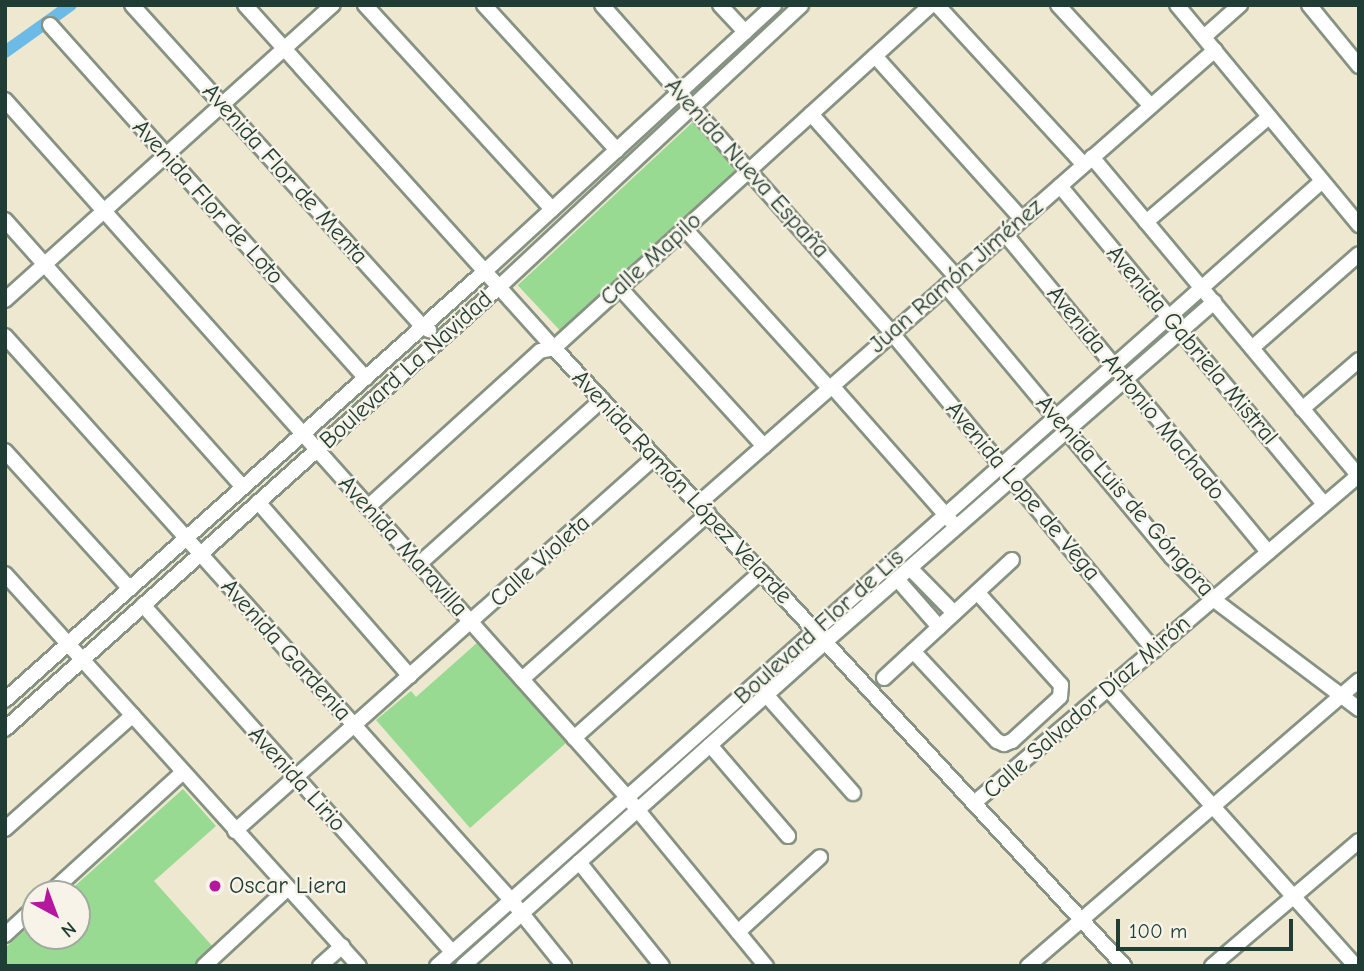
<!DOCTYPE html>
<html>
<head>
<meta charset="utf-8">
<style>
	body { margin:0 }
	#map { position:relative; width:1364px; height:971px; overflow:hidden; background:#ede8cf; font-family:"Comic Neue",sans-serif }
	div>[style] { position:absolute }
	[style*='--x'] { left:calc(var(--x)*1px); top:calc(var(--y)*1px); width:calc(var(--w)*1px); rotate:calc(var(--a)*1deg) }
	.green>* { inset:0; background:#98da92; transform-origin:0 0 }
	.canal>* { height:12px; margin:-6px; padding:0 6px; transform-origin:6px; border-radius:6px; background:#6cbae6 }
	.roads { filter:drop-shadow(2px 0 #869282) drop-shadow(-2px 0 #869282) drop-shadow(0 2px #869282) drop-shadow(0 -2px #869282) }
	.minor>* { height:14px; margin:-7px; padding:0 7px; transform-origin:7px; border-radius:7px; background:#fff }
	.dots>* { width:19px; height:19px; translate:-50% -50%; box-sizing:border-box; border:4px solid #f7f3e8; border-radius:50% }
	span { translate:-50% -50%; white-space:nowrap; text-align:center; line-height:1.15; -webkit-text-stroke:5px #f7f3e8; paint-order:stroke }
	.street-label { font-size:24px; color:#1f3d34 }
	.poi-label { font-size:24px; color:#1f3d34 }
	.left { translate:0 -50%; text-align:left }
	.frame { position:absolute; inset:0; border:7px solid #1f3d34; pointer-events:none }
	.north { position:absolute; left:21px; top:880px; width:70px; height:70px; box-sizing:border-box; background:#f7f3e8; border:2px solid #a1aaa0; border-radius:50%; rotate:139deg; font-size:19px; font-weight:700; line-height:28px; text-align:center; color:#1f3d34 }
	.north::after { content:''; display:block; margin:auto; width:24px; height:32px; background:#b5179e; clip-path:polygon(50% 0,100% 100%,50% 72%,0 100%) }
	.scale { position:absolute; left:1116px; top:919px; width:177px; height:32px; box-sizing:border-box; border:4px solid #1f3d34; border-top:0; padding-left:9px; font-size:21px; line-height:24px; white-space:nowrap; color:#1f3d34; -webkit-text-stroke:5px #f7f3e8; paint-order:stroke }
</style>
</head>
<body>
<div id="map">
	<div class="green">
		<div style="left:694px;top:121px;width:67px;height:241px;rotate:47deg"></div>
		<div style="clip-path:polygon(478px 642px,566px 743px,470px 828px,376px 720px,411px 691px,416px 697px)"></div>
		<div style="clip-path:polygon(183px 789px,216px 826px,154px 881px,214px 948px,194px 966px,5px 966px,5px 948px,35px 921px,35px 936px,77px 936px,77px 894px,66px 894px)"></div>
	</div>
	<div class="canal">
		<div style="--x:5;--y:52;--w:81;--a:-35.5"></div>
	</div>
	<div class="roads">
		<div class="minor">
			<div style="--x:132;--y:5;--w:434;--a:47.9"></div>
			<div style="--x:423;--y:327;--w:7;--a:27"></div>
			<div style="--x:245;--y:5;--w:462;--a:48"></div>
			<div style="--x:554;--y:348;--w:841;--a:47.31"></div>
			<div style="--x:365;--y:5;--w:277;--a:47.5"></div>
			<div style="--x:484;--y:5;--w:197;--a:47.5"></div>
			<div style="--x:602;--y:5;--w:436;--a:48.5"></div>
			<div style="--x:891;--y:332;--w:413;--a:50.4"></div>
			<div style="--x:720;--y:5;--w:37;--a:47"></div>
			<div style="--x:937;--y:5;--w:217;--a:47.4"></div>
			<div style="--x:1058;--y:5;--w:137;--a:47.4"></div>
			<div style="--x:1177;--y:5;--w:286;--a:50.4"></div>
			<div style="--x:1309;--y:5;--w:79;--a:50.7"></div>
			<div style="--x:50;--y:25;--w:474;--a:48.2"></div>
			<div style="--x:1205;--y:36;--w:47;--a:-41.5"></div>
			<div style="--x:875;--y:56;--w:219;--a:48"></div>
			<div style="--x:5;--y:100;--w:934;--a:48.25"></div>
			<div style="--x:627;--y:797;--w:219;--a:50.6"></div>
			<div style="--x:811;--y:114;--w:218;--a:48.3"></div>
			<div style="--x:1092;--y:157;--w:415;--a:50.1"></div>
			<div style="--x:1060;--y:186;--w:413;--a:50.3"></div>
			<div style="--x:5;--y:220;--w:358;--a:48.3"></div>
			<div style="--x:1146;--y:222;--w:162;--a:-40.5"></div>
			<div style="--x:685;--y:229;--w:215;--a:47.8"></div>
			<div style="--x:1005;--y:234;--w:413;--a:50.4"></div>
			<div style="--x:946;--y:286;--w:353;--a:50.2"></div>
			<div style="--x:1172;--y:557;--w:59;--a:45.7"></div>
			<div style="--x:1213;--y:599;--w:183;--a:37"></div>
			<div style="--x:620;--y:288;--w:214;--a:47.7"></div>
			<div style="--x:5;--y:300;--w:441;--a:-42"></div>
			<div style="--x:5;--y:336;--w:758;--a:48.1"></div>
			<div style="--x:511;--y:900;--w:85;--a:51.2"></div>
			<div style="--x:1252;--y:348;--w:142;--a:-41.3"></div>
			<div style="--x:832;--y:386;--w:180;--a:48.6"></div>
			<div style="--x:1302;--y:409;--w:75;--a:-40.7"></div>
			<div style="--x:5;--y:451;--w:186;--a:47.8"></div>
			<div style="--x:258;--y:502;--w:231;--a:48.9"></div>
			<div style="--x:698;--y:504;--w:688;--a:-41.29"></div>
			<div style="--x:368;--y:507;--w:232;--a:-42.2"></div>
			<div style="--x:540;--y:351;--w:14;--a:-12"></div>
			<div style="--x:554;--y:348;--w:510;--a:-42.3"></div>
			<div style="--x:419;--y:564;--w:246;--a:-41.9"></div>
			<div style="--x:910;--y:568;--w:63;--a:45.6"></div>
			<div style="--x:5;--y:574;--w:528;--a:47.92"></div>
			<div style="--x:897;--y:579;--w:64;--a:48.8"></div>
			<div style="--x:143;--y:605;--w:465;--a:48.3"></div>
			<div style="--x:913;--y:651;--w:123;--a:47"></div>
			<div style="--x:997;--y:741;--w:8;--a:23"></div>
			<div style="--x:1004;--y:744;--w:9;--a:-21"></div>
			<div style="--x:1012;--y:741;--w:65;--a:-42.5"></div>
			<div style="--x:1060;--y:697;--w:12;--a:-85"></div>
			<div style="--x:1061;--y:685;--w:125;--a:-132.1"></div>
			<div style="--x:884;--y:678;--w:174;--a:-42.7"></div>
			<div style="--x:522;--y:679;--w:249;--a:-41.6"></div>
			<div style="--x:761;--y:689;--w:139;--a:48.5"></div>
			<div style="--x:1108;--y:689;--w:372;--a:48.2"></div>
			<div style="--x:5;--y:700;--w:644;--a:-41.79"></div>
			<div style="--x:485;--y:271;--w:393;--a:-42.6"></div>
			<div style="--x:5;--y:729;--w:663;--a:-41.82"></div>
			<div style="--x:499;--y:287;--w:413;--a:-43"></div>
			<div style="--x:574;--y:738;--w:250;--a:-41.6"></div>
			<div style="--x:710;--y:745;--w:120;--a:49.4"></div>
			<div style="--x:974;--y:803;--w:506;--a:-40.43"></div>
			<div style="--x:5;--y:829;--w:171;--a:-41.7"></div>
			<div style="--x:235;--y:831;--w:562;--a:-41.68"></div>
			<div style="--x:579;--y:862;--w:133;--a:51.4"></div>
			<div style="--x:49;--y:894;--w:181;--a:-42.3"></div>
			<div style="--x:738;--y:932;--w:111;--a:-42.4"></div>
			<div style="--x:5;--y:935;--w:41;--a:-43"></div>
			<div style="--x:204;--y:966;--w:113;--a:-42.9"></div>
			<div style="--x:320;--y:966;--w:30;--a:-42"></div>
			<div style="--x:437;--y:966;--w:1182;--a:-41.57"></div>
			<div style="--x:463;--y:966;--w:486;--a:-41.8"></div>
			<div style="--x:825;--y:642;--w:517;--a:-41.15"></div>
			<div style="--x:1028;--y:966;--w:437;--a:-40.8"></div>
			<div style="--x:1212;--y:966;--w:193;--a:-40.4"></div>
		</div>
	</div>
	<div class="dots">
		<div style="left:215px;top:886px;background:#b5179e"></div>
	</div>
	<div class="street-label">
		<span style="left:747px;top:168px;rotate:48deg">Avenida Nueva España</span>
		<span style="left:285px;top:174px;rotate:48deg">Avenida Flor de Menta</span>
		<span style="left:208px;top:202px;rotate:48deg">Avenida Flor de Loto</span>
		<span style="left:651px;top:259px;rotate:-42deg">Calle Mapilo</span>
		<span style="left:956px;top:276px;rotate:-41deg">Juan Ramón Jiménez</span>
		<span style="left:1192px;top:345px;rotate:50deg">Avenida Gabriela Mistral</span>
		<span style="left:406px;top:370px;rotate:-42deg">Boulevard La Navidad</span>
		<span style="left:1136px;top:393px;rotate:51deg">Avenida Antonio Machado</span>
		<span style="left:682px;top:487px;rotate:47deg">Avenida Ramón López Velarde</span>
		<span style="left:1023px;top:491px;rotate:50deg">Avenida Lope de Vega</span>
		<span style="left:1125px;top:496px;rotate:49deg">Avenida Luis de Góngora</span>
		<span style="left:403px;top:546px;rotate:48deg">Avenida Maravilla</span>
		<span style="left:540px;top:561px;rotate:-42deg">Calle Violeta</span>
		<span style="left:819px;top:627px;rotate:-42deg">Boulevard Flor de Lis</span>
		<span style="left:286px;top:650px;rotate:48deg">Avenida Gardenia</span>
		<span style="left:1087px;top:707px;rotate:-41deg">Calle Salvador Díaz Mirón</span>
		<span style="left:297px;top:779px;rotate:48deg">Avenida Lirio</span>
	</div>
	<div class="poi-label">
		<span class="left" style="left:229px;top:886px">Oscar Liera</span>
	</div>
	<div class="frame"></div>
	<div class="north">N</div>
	<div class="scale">100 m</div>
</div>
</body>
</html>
